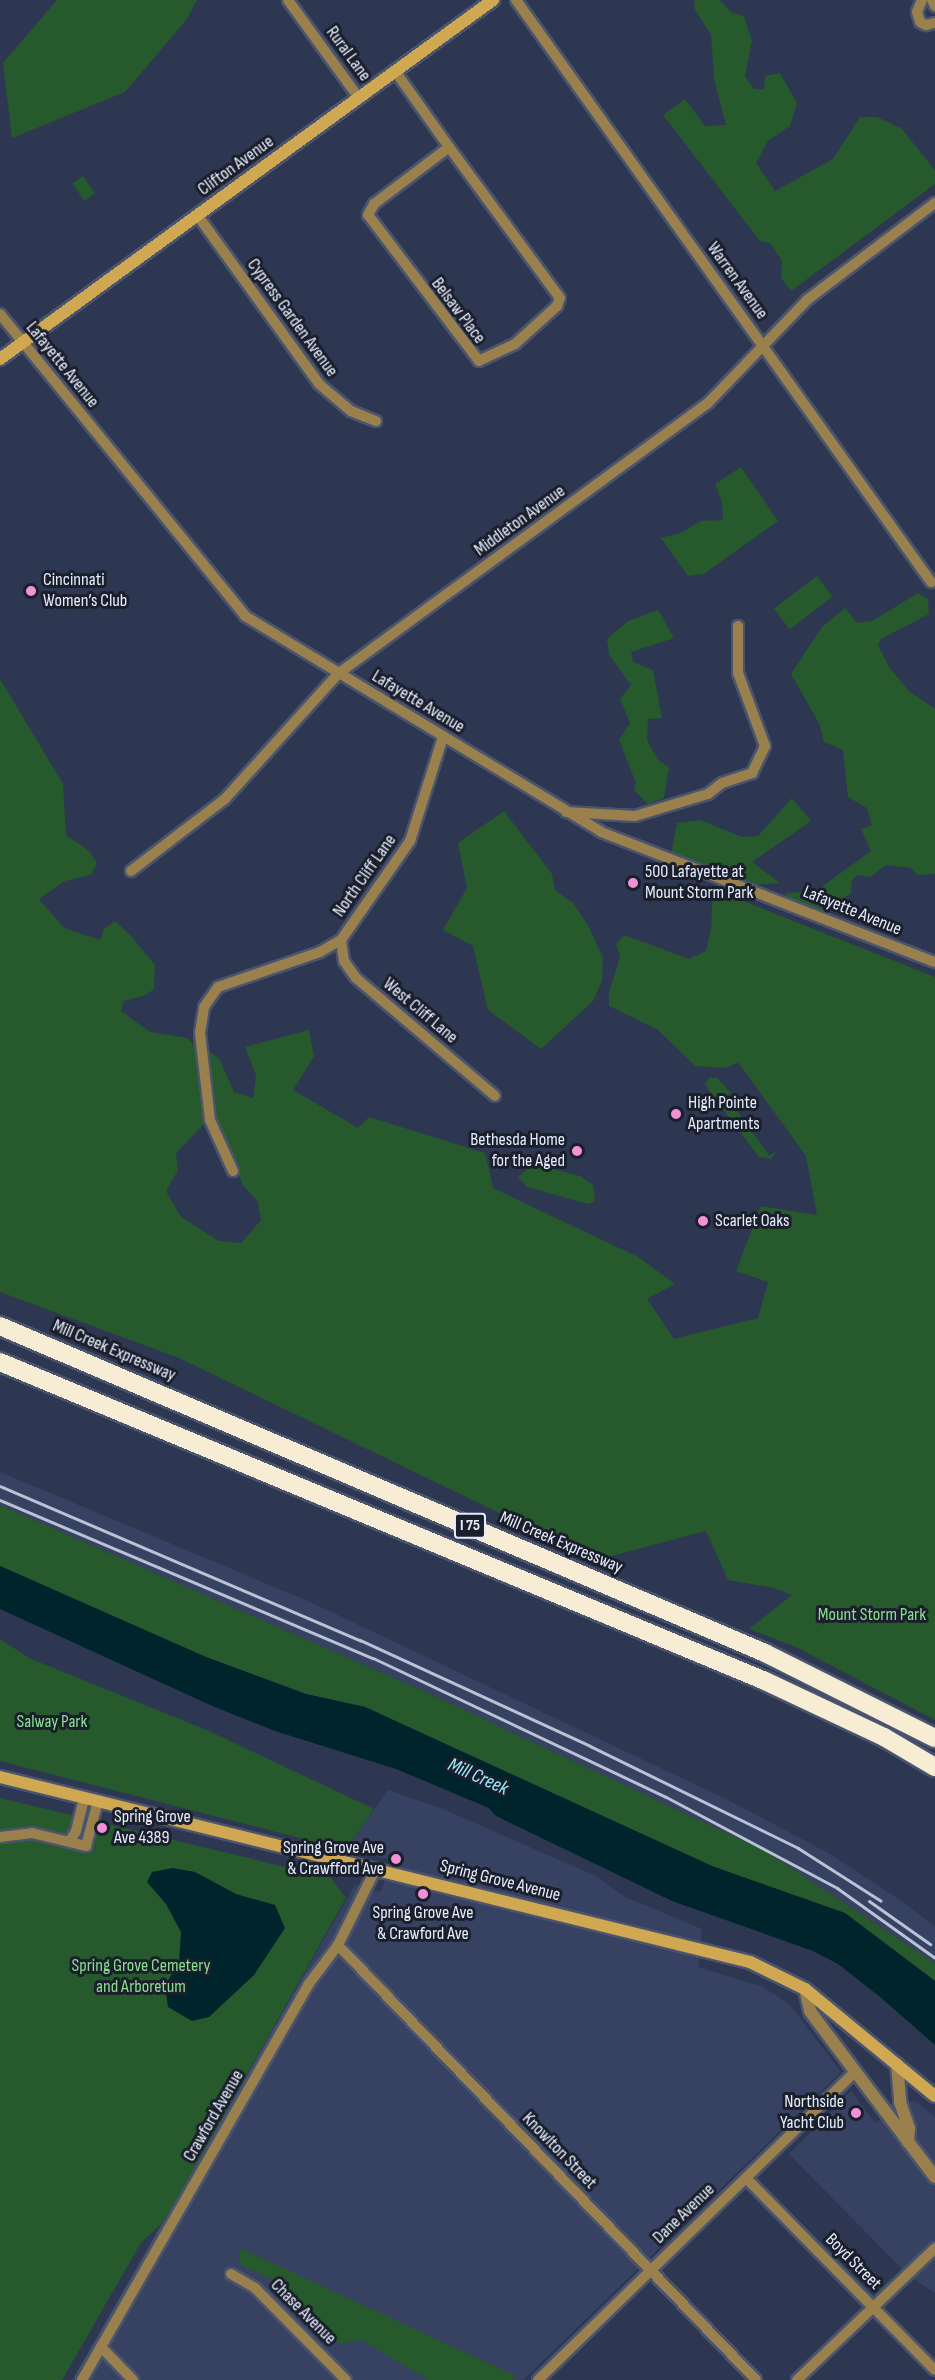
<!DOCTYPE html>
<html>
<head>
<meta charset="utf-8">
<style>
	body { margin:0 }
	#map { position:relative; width:935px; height:2380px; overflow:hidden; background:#2d3752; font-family:"Sofia Sans Condensed",sans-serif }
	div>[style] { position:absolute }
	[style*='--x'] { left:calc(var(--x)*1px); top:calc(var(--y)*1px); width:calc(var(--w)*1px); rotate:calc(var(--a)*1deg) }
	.built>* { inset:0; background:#374262 }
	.green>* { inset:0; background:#26592b; transform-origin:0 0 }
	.water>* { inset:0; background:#00242b }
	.roads { filter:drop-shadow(2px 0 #4b546e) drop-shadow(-2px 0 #4b546e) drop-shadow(0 2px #4b546e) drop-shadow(0 -2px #4b546e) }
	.minor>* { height:10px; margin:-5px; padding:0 5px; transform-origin:5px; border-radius:5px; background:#99804c }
	.tertiary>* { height:12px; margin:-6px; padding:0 6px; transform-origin:6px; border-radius:6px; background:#99804c }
	.secondary>* { height:12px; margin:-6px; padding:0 6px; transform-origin:6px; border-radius:6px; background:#d0a851 }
	.motorway>* { height:18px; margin:-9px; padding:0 9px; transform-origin:9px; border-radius:9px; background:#f7ecd4 }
	.rail>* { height:3px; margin:-1.5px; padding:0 1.5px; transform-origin:1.5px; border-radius:1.5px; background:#bac2d5 }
	.dots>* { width:16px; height:16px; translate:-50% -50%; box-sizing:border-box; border:3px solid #1a1f2b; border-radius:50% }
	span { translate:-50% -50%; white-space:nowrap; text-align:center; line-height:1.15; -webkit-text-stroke:6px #1a1f2b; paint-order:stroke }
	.shield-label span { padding:2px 4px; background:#1a1f2b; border:2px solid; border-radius:4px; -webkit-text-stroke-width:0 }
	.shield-label { font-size:16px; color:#e6edfe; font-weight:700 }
	.street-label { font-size:18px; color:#e6edfe }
	.poi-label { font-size:18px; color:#e6edfe }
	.left { translate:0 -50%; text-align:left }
	.right { translate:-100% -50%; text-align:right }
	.park-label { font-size:18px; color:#89e08f }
	.water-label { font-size:20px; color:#9aedfe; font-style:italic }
</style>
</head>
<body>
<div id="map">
	<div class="built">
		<div style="clip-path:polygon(0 1472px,308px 1601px,728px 1800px,830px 1854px,903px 1902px,935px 1927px,935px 1963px,767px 1852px,428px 1693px,0 1505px)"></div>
		<div style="clip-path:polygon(388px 1790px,443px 1809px,596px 1876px,625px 1897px,702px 1929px,698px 1967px,763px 1987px,790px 2005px,841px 2072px,523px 2380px,72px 2380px,355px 1885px,380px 1892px,394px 1860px,346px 1850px)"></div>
		<div style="clip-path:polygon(851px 2091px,875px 2123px,906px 2102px,915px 2101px,935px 2117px,935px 2293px,908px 2275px,789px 2154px)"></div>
	</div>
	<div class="green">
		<div style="clip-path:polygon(57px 0,197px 0,187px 19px,125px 92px,12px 138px,3px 63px)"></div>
		<div style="clip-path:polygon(695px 0,720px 0,731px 12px,744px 16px,752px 41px,745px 76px,754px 89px,764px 89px,765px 76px,780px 73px,797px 103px,790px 126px,768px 141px,756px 163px,775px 191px,833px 159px,860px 117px,877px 117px,901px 128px,935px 170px,935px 184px,791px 291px,781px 278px,782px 261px,770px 243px,760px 241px,663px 115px,685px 99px,705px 126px,726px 125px,714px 79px,711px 35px,694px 8px)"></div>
		<div style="left:83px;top:176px;width:21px;height:13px;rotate:55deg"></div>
		<div style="clip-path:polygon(741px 467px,778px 521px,704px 574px,688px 576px,661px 538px,681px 533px,701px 521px,723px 520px,722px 502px,715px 484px)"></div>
		<div style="left:817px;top:576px;width:26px;height:54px;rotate:53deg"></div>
		<div style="clip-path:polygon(918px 593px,928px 599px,929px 614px,881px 639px,878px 645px,889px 667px,909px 691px,935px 709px,935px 874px,917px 875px,911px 868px,886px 865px,870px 877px,857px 875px,852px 881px,851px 893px,824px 912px,788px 901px,786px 893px,816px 891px,871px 851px,861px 829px,872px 825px,867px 808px,848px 797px,843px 750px,824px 742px,820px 725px,791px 674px,822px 627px,845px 608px,857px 623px,872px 621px)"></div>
		<div style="clip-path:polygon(658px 610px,674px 638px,631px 652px,633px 662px,653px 670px,662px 718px,648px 719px,647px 740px,658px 760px,669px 767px,664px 798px,648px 804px,634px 790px,636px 783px,619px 740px,630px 723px,620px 699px,631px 685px,609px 655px,607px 639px,628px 621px)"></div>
		<div style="clip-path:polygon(0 679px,63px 784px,66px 835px,88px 850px,97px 863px,91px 875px,65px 881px,39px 899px,64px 928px,100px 940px,104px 929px,115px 921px,132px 937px,155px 965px,154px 989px,144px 996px,123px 1001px,121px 1011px,150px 1032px,187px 1038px,195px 1046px,208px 1120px,176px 1153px,178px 1170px,166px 1191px,181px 1217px,219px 1241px,241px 1243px,261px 1220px,258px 1202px,243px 1185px,216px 1124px,206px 1054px,211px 1052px,220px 1060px,234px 1092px,253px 1098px,256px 1075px,245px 1047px,309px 1030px,314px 1056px,293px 1090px,358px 1128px,369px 1117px,485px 1153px,493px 1188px,638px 1257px,675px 1284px,647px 1299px,674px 1339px,758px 1318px,768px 1282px,736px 1271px,761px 1206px,817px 1215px,806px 1156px,738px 1062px,726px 1068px,695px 1066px,658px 1030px,609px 1006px,609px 992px,620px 957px,616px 944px,624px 935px,689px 959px,706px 951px,711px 930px,713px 889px,935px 977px,935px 1720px,796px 1647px,749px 1629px,792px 1595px,774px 1588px,728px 1580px,706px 1531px,596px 1560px,179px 1358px,0 1292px)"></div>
		<div style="clip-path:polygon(792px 798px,811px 821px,752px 862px,780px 883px,756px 885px,671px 854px,677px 823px,700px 820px,742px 837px,758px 836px)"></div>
		<div style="clip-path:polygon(504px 811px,552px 874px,555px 890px,573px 903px,588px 925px,603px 958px,602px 981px,593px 1001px,541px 1049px,488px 1010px,473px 946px,443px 930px,467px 888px,458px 843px)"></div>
		<div style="clip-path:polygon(710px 1077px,717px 1078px,731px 1093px,726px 1096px,769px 1155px,776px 1152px,771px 1159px,759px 1157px,710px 1092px,705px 1083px)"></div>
		<div style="clip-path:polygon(529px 1168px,549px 1168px,580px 1176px,593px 1185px,595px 1201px,588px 1204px,527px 1187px,518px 1177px)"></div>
		<div style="clip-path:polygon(0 1505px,428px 1693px,767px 1852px,935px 1963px,935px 1981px,845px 1913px,712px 1866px,365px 1707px,306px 1694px,206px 1657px,0 1566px)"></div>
		<div style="clip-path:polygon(0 1639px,29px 1658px,209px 1731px,374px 1809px,346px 1850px,0 1761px)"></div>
		<div style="clip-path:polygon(0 1798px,331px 1878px,346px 1898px,165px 2220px,141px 2243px,62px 2380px,0 2380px)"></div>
		<div style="clip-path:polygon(238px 2247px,516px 2376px,512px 2380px,429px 2380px,361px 2340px,340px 2344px,288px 2301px,284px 2285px,241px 2265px)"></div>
	</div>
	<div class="water">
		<div style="clip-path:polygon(0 1566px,206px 1657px,306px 1694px,365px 1707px,712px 1866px,845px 1913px,935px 1981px,935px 2045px,879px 1996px,838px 1964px,813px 1951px,672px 1901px,496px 1816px,489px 1808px,396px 1769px,275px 1731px,210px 1705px,0 1609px)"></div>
		<div style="clip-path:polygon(173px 1868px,195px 1872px,236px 1894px,275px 1905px,285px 1928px,254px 1975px,209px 2017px,192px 2021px,168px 2007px,165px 1985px,179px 1963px,181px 1932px,166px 1904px,147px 1882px,152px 1872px)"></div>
	</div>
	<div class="roads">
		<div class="minor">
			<div style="--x:288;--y:0;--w:121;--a:54.1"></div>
			<div style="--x:516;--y:0;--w:715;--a:54.51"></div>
			<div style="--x:922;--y:0;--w:13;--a:113"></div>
			<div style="--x:917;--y:12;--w:10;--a:73"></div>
			<div style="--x:920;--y:22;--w:7;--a:27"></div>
			<div style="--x:926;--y:25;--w:9;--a:-13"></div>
			<div style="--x:932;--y:0;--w:7;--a:63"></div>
			<div style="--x:395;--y:71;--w:93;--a:54.6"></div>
			<div style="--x:449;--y:147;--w:187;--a:53.7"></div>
			<div style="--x:560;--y:298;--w:9;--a:111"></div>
			<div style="--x:557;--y:306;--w:57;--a:137.9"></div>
			<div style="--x:515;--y:344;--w:40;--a:155"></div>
			<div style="--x:479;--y:361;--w:183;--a:-127.2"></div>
			<div style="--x:368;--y:215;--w:13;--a:-61"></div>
			<div style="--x:374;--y:204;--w:94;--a:-37.2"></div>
			<div style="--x:198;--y:216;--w:207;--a:54.2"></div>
			<div style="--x:319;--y:384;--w:42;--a:40.2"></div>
			<div style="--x:351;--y:411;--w:27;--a:22"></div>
			<div style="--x:0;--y:314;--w:389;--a:50.9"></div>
			<div style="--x:245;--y:616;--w:416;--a:31.2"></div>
			<div style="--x:601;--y:832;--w:358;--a:21.3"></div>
			<div style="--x:566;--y:812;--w:69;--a:3.3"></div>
			<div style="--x:635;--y:816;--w:76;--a:-16.8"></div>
			<div style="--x:708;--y:794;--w:18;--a:-38"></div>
			<div style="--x:722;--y:783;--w:32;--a:-18"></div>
			<div style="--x:752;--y:773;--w:30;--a:-64"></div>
			<div style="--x:765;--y:746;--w:78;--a:-110.3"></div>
			<div style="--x:738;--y:673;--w:47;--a:-90"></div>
			<div style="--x:131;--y:871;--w:118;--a:-37.5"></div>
			<div style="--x:225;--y:799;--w:170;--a:-47.9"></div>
			<div style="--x:339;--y:673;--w:457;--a:-36.2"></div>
			<div style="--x:708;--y:403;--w:143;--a:-46.1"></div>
			<div style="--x:807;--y:300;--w:161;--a:-37.2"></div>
			<div style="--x:341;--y:940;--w:21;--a:82"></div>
			<div style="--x:344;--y:961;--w:21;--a:55"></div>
			<div style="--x:356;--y:978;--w:182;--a:40.3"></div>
			<div style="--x:233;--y:1171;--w:56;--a:-114.3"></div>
			<div style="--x:210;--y:1120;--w:88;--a:-96.6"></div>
			<div style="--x:200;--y:1033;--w:26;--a:-81"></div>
			<div style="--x:204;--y:1007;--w:24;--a:-55"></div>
			<div style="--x:218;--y:987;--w:108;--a:-18.9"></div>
			<div style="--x:320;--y:952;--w:24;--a:-30"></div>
			<div style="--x:341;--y:940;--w:121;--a:-55.1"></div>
			<div style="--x:410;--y:841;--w:109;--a:-72.4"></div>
			<div style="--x:0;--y:1837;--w:32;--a:-7"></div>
			<div style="--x:32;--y:1833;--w:56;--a:13.5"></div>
			<div style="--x:86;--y:1846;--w:47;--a:-75.1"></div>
			<div style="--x:70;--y:1841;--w:12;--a:-59"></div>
			<div style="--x:76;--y:1831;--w:34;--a:-76"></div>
			<div style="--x:338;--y:1945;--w:603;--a:46.14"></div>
			<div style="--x:746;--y:2178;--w:269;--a:45.5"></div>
			<div style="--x:231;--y:2274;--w:28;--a:30"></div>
			<div style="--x:255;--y:2288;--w:129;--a:45.3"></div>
			<div style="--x:101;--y:2347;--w:46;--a:45.9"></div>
			<div style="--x:82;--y:2380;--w:455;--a:-60.2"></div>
			<div style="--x:308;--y:1985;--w:50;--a:-53.1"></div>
			<div style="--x:338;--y:1945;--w:84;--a:-63.7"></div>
			<div style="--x:538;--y:2380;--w:441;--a:-44.2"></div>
			<div style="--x:797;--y:2380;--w:191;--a:-43.7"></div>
		</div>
		<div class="tertiary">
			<div style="--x:805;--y:1989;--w:23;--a:77"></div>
			<div style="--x:810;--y:2011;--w:14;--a:54"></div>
			<div style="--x:818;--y:2022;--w:194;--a:53"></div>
			<div style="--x:897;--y:2064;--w:38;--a:85"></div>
			<div style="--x:900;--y:2102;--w:28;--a:71"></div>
			<div style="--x:909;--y:2128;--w:14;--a:94"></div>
		</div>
		<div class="secondary">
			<div style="--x:0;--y:359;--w:610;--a:-36.06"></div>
			<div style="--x:0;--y:1777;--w:772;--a:13.86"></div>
			<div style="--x:750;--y:1962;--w:61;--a:26.1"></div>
			<div style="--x:805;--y:1989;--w:168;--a:39.5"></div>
		</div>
		<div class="motorway">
			<div style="--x:0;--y:1326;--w:832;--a:23.14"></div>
			<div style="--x:765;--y:1653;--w:190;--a:26.6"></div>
			<div style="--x:0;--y:1362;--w:827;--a:22.63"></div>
			<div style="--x:763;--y:1680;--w:134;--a:25.2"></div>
			<div style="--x:884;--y:1737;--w:59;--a:30.5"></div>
		</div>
	</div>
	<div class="rail">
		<div style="--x:0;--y:1486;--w:392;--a:23.2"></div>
		<div style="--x:360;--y:1640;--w:253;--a:24.7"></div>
		<div style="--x:590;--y:1746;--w:232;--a:26.1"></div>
		<div style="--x:798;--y:1848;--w:98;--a:32.6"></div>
		<div style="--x:0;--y:1500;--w:405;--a:23"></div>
		<div style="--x:373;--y:1658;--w:324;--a:25.4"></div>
		<div style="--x:666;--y:1797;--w:194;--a:28"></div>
		<div style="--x:837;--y:1888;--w:120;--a:35.5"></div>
		<div style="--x:869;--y:1901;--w:75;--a:35.2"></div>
	</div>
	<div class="dots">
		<div style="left:31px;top:591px;background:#f391d6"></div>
		<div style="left:633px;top:883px;background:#f391d6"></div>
		<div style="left:676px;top:1114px;background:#f391d6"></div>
		<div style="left:577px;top:1151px;background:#f391d6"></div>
		<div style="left:703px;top:1221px;background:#f391d6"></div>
		<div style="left:102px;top:1828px;background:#f391d6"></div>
		<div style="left:396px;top:1859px;background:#f391d6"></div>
		<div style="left:423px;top:1894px;background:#f391d6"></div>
		<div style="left:856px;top:2113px;background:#f391d6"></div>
	</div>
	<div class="shield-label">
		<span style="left:470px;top:1526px">I 75</span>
	</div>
	<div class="street-label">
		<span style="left:348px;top:54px;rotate:54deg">Rural Lane</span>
		<span style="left:236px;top:166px;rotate:-36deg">Clifton Avenue</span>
		<span style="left:737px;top:281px;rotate:54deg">Warren Avenue</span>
		<span style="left:458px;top:311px;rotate:53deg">Belsaw Place</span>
		<span style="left:292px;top:318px;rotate:54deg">Cypress Garden Avenue</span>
		<span style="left:62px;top:365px;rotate:51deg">Lafayette Avenue</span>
		<span style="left:520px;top:521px;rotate:-36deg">Middleton Avenue</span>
		<span style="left:418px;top:702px;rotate:31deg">Lafayette Avenue</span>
		<span style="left:365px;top:876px;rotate:-55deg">North Cliff Lane</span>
		<span style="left:852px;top:911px;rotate:22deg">Lafayette Avenue</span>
		<span style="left:420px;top:1011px;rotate:40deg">West Cliff Lane</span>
		<span style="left:114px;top:1351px;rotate:23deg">Mill Creek Expressway</span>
		<span style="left:561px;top:1543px;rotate:23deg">Mill Creek Expressway</span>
		<span style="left:500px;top:1881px;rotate:14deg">Spring Grove Avenue</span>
		<span style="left:214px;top:2116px;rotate:-60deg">Crawford Avenue</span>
		<span style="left:559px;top:2151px;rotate:46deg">Knowlton Street</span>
		<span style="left:684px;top:2214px;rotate:-44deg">Dane Avenue</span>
		<span style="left:853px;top:2262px;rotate:45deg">Boyd Street</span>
		<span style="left:303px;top:2312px;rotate:45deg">Chase Avenue</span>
	</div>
	<div class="poi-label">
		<span class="left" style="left:43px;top:591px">Cincinnati<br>Women’s Club</span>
		<span class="left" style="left:645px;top:883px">500 Lafayette at<br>Mount Storm Park</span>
		<span class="left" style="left:688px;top:1114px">High Pointe<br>Apartments</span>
		<span class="right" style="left:565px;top:1151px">Bethesda Home<br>for the Aged</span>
		<span class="left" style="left:715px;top:1221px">Scarlet Oaks</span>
		<span class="left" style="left:114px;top:1828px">Spring Grove<br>Ave 4389</span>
		<span class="right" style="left:384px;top:1859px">Spring Grove Ave<br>&amp; Crawfford Ave</span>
		<span style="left:423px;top:1924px">Spring Grove Ave<br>&amp; Crawford Ave</span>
		<span class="right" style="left:844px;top:2113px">Northside<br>Yacht Club</span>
	</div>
	<div class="park-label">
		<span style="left:872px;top:1615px">Mount Storm Park</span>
		<span style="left:52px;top:1722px">Salway Park</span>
		<span style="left:141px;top:1977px">Spring Grove Cemetery<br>and Arboretum</span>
	</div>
	<div class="water-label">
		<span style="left:478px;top:1777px;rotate:24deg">Mill Creek</span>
	</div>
</div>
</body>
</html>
